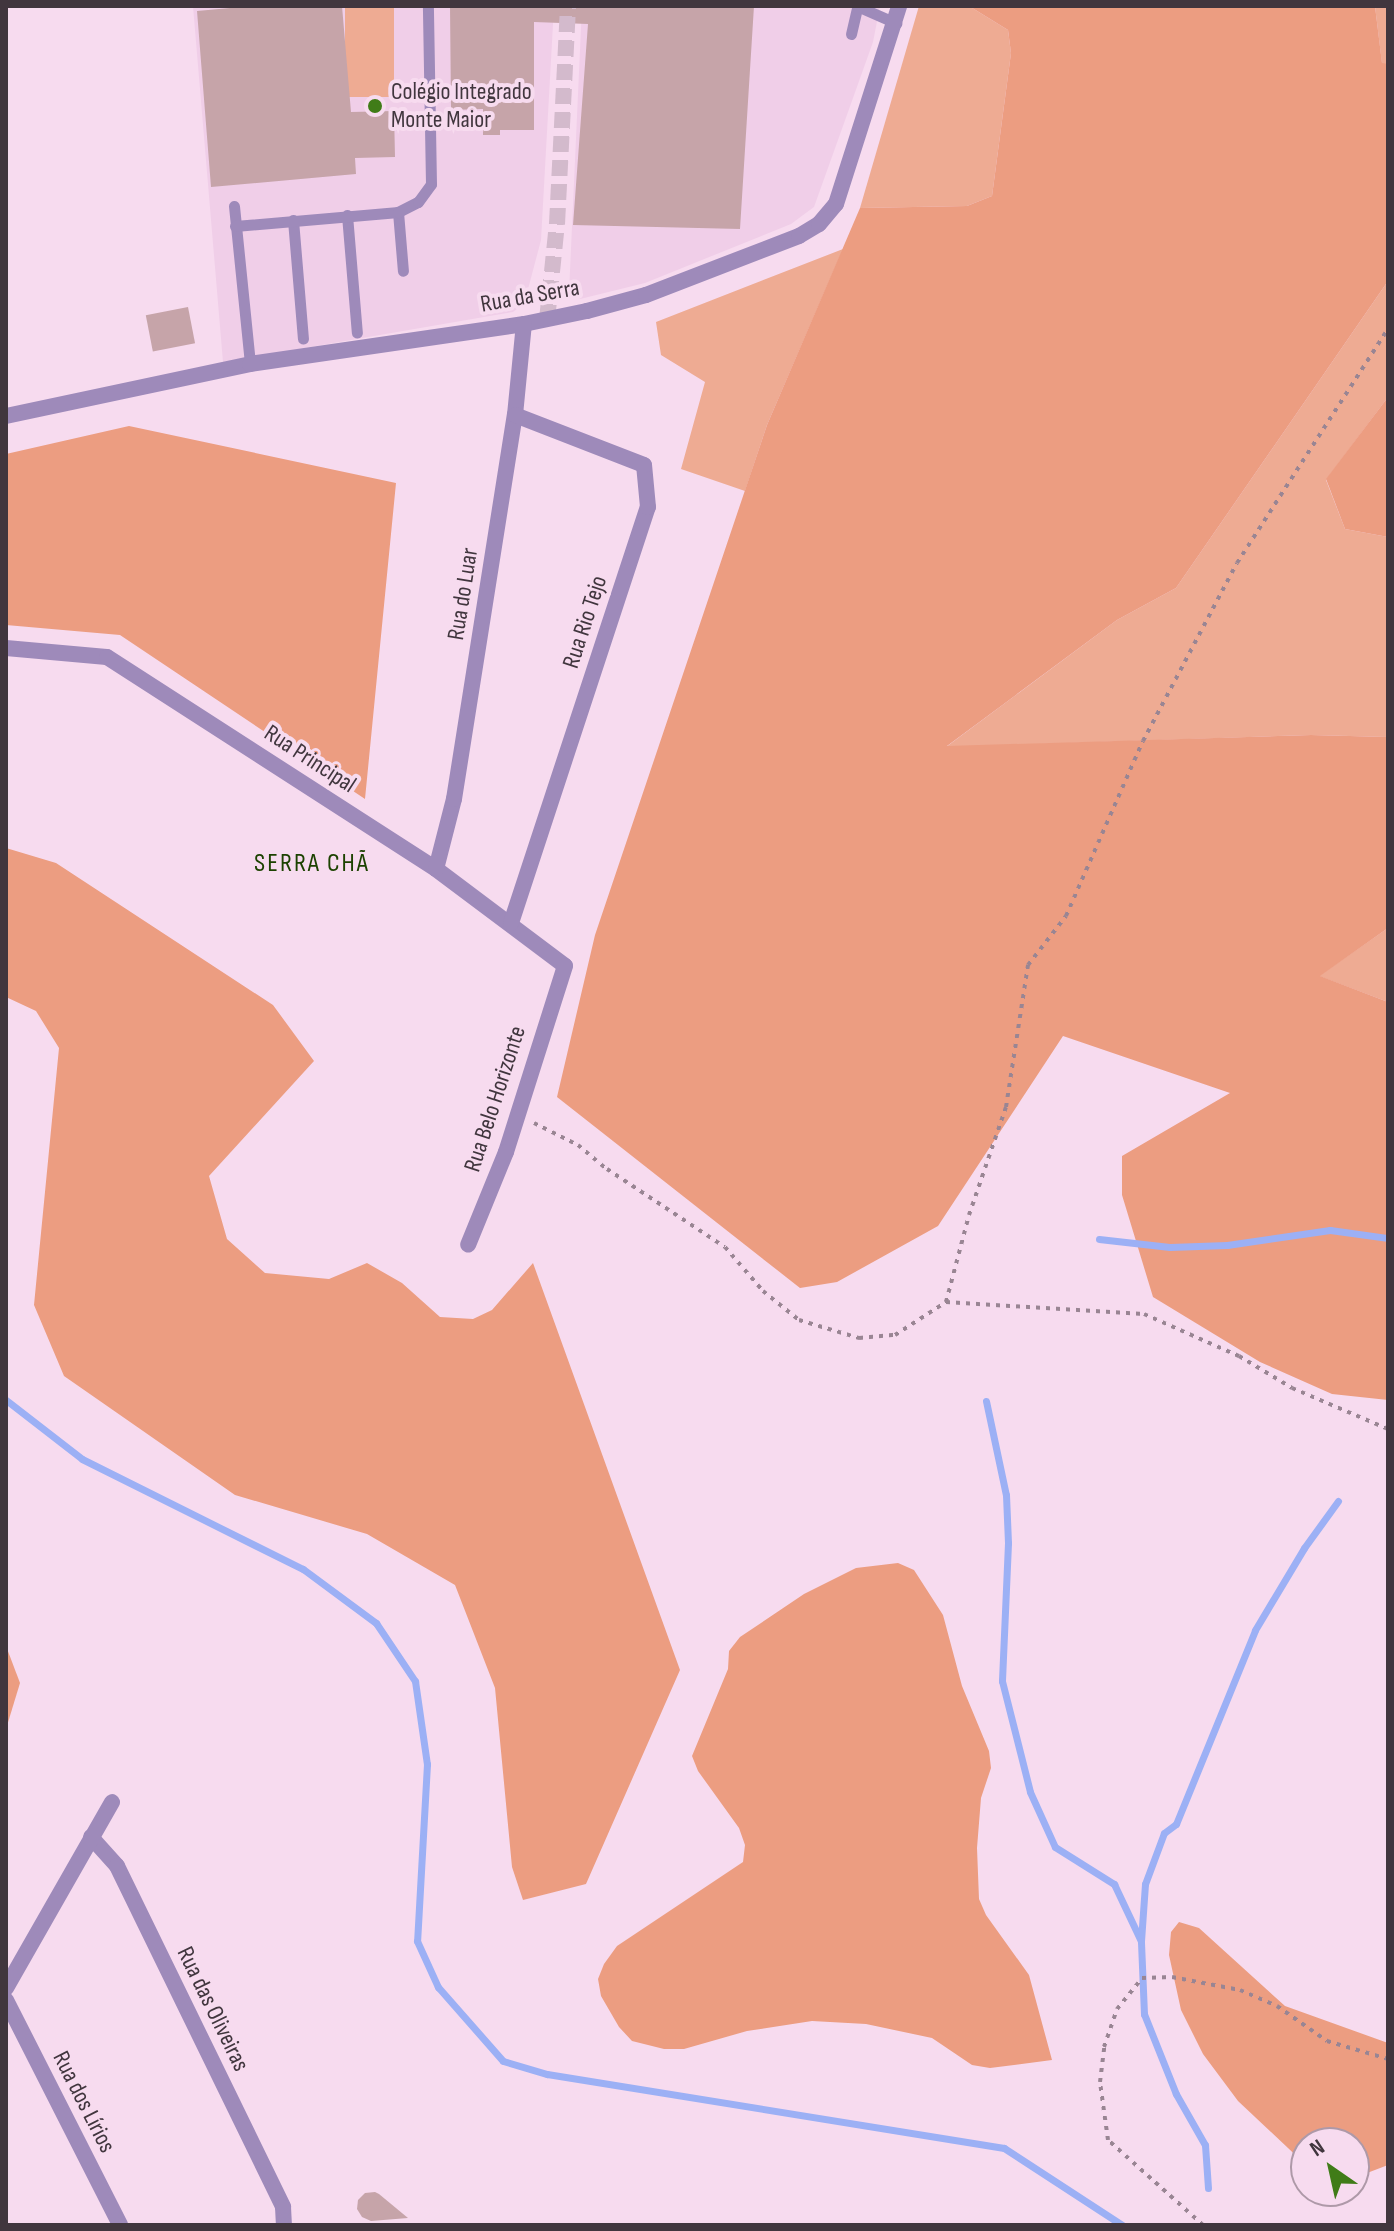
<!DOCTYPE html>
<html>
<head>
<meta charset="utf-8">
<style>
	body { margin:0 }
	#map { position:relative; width:1394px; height:2231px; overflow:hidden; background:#f7dbef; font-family:"Sofia Sans Condensed",sans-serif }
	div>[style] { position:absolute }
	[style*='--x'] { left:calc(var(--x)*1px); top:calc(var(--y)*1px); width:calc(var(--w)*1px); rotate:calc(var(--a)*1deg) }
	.built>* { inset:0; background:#f0cee8 }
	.green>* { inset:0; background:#eeab93; transform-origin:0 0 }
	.forest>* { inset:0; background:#ec9d81 }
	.stream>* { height:7px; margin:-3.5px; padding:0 3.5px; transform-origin:3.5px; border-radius:3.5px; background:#9cb0f5 }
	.building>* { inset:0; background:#c6a4a9; transform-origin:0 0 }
	.minor-tunnel>* { height:16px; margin-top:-8px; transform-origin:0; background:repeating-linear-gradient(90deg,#d3bacc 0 16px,transparent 0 24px) }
	.path>* { height:4px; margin-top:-2px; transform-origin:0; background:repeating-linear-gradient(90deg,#998593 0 4px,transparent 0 10px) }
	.service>* { height:11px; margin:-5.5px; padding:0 5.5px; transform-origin:5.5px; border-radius:5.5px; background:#9e8aba }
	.minor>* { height:16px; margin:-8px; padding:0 8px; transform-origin:8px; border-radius:8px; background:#9e8aba }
	.dots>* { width:22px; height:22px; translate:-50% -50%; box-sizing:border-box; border:4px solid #f7dbef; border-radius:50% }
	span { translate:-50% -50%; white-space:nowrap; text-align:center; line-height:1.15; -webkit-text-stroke:8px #f7dbef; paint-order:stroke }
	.poi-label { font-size:24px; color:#41363e }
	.left { translate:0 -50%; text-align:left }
	.street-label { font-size:24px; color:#41363e }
	.neighbourhood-label { font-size:26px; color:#1c4201; letter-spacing:2px }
	.frame { position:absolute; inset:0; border:8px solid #41363e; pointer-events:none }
	.north { position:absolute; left:1290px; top:2127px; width:80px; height:80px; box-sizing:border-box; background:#f7dbef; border:2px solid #ae99a8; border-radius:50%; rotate:326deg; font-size:22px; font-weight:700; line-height:32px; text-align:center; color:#41363e }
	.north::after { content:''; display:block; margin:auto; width:28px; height:36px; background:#407c18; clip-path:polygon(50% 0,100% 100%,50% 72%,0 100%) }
</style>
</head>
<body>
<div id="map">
	<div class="built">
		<div style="clip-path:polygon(193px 6px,554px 6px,541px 240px,527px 293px,518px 308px,513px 312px,223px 362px)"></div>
		<div style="clip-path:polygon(582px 6px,880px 6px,873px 42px,814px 207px,791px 224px,645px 283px,580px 299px,569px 293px)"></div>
	</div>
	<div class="green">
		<div style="left:345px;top:6px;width:49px;height:91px"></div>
		<div style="clip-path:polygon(919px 6px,969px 6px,1008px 30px,1011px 53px,992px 196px,967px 206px,860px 208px)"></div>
		<div style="clip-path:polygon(1375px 6px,1388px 6px,1388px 64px,1382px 64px)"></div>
		<div style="clip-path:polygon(843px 249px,767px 425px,745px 491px,681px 469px,705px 382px,661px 355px,656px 322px)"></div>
		<div style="clip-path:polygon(1388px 281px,1388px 397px,1326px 480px,1345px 529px,1388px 537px,1388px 737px,1311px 735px,946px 747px,1117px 620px,1176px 588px)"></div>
		<div style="clip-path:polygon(1388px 928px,1388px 1002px,1319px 976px)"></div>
	</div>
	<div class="forest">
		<div style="clip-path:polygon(969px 6px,1375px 6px,1382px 63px,1388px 64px,1388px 281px,1176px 588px,1117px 620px,947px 746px,1311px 735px,1388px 737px,1388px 928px,1320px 976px,1388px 1002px,1388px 1400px,1332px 1394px,1260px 1362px,1153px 1297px,1122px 1195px,1122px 1156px,1230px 1093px,1063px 1036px,938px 1226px,837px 1282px,800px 1288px,557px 1097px,595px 935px,767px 425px,860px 208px,967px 206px,992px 196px,1011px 53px,1008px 30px)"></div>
		<div style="clip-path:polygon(1388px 397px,1388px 537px,1345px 529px,1326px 479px)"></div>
		<div style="clip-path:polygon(129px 426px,396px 483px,365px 799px,120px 635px,6px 625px,6px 454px)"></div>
		<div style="clip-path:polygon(6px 848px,56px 863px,273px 1005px,314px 1061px,209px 1176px,227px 1239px,265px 1273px,329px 1279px,367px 1263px,402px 1283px,440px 1317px,473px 1319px,492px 1310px,533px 1263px,680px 1670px,586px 1884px,523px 1900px,512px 1867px,495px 1688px,455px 1585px,367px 1534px,235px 1495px,64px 1376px,34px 1305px,59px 1048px,36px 1011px,6px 997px)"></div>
		<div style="clip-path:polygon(898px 1563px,914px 1570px,943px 1615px,962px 1686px,989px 1751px,991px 1768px,981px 1798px,977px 1848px,979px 1899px,986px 1915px,1029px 1975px,1052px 2060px,990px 2068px,972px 2065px,932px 2038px,866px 2024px,812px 2021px,747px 2031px,684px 2049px,664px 2049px,632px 2041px,619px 2027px,601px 1996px,598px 1979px,604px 1964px,617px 1946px,743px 1862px,745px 1845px,739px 1828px,698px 1771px,692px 1756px,728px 1669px,729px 1651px,740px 1637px,804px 1594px,856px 1568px)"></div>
		<div style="clip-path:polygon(6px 1646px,20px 1683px,6px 1729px)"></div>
		<div style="clip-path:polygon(1179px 1922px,1199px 1928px,1285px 2006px,1388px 2043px,1388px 2165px,1354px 2178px,1354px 2143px,1306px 2143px,1306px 2165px,1238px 2101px,1203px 2054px,1181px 2010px,1169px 1955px,1171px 1932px)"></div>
	</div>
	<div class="stream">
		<div style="--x:1099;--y:1239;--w:71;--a:6.4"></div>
		<div style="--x:1170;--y:1247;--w:57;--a:-2"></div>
		<div style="--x:1227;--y:1245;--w:104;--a:-8.3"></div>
		<div style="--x:1330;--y:1230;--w:59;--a:7.9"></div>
		<div style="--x:6;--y:1400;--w:96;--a:37.8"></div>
		<div style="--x:82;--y:1459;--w:247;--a:26.5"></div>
		<div style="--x:303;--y:1569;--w:91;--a:36.5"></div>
		<div style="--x:376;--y:1623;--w:70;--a:56.1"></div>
		<div style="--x:415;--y:1681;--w:84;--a:81.8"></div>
		<div style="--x:427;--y:1764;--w:177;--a:93.2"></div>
		<div style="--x:417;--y:1941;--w:51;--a:65.5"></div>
		<div style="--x:438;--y:1987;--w:98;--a:48.7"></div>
		<div style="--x:503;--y:2061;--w:46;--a:16.5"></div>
		<div style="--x:547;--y:2074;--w:463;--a:9.2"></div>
		<div style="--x:1004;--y:2148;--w:141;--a:33.1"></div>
		<div style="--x:986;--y:1401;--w:96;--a:78"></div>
		<div style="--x:1006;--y:1495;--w:48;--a:87.6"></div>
		<div style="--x:1008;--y:1543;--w:138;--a:92.5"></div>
		<div style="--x:1002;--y:1681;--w:114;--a:75.8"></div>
		<div style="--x:1030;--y:1792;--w:60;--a:65.6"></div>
		<div style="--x:1055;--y:1847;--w:70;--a:32.1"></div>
		<div style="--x:1114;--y:1884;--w:63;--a:64.7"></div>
		<div style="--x:1208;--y:2188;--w:43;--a:-94"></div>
		<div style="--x:1205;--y:2145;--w:59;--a:-119.6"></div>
		<div style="--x:1176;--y:2094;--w:86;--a:-111.8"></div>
		<div style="--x:1144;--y:2014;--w:73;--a:-92.4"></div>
		<div style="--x:1141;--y:1941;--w:57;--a:-86"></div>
		<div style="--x:1145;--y:1884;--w:54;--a:-69.6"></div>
		<div style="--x:1164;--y:1833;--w:15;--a:-37"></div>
		<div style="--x:1176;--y:1824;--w:209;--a:-67.8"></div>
		<div style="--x:1255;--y:1630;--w:96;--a:-59.1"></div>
		<div style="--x:1304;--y:1548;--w:58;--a:-54.1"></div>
	</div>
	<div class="building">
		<div style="clip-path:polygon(252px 6px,342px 6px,351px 112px,394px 111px,395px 157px,355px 158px,356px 174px,211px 187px,197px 11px)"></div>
		<div style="clip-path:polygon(450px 6px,754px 6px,740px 229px,573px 225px,588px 24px,534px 22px,534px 130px,500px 130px,500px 135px,483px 135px,483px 109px,451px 110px)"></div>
		<div style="left:188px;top:307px;width:37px;height:43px;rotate:79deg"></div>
		<div style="clip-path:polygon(375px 2192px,379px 2194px,408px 2218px,371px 2221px,362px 2217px,357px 2209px,358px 2200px,365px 2193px)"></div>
	</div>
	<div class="minor-tunnel">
		<div style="--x:547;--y:320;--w:97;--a:-84.1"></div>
		<div style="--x:557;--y:224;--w:218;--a:-87.1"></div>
	</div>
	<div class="path">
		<div style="--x:534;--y:1123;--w:49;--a:26.6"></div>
		<div style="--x:578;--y:1145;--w:38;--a:40"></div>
		<div style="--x:607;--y:1169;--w:141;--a:33.5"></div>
		<div style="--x:725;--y:1247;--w:58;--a:49.2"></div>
		<div style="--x:763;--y:1291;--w:46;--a:38.9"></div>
		<div style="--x:799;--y:1320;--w:63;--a:16.7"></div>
		<div style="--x:859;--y:1338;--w:36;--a:-5"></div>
		<div style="--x:895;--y:1335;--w:61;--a:-32.9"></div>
		<div style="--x:946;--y:1302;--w:90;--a:-75.2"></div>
		<div style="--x:969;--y:1215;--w:114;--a:-71.1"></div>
		<div style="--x:1006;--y:1107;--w:144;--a:-81.2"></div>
		<div style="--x:1028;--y:965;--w:62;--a:-52.2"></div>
		<div style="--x:1066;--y:916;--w:191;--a:-66.3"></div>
		<div style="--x:1143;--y:741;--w:201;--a:-62.2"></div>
		<div style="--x:1237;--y:563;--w:278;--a:-57.2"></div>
		<div style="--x:946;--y:1302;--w:198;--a:3.5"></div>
		<div style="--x:1144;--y:1314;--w:104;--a:23.9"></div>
		<div style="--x:1239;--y:1356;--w:62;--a:31.1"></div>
		<div style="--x:1292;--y:1388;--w:104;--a:23.1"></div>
		<div style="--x:1203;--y:2225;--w:127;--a:-138.2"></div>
		<div style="--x:1108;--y:2140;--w:59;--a:-97.9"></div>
		<div style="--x:1100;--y:2082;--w:35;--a:-83"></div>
		<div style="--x:1104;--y:2047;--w:40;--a:-71.1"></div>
		<div style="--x:1117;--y:2009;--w:40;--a:-51"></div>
		<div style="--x:1142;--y:1978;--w:30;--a:-2"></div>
		<div style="--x:1172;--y:1977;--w:69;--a:10.8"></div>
		<div style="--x:1240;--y:1990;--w:40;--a:23.4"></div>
		<div style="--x:1277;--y:2006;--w:61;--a:35"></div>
		<div style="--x:1327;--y:2041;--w:64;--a:16.4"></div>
	</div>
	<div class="service">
		<div style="--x:857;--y:6;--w:43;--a:23.6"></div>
		<div style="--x:851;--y:34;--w:27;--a:-77"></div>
		<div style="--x:234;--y:206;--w:159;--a:84.2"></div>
		<div style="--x:398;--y:212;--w:59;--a:85.2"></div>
		<div style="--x:347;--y:215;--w:118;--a:85.2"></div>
		<div style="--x:293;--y:220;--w:119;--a:85.2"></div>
		<div style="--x:235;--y:226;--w:164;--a:-4.9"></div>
		<div style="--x:398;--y:212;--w:22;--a:-27"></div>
		<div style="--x:418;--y:202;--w:22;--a:-54"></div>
		<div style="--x:431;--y:184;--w:178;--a:-91"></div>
	</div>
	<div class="minor">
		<div style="--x:6;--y:416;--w:249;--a:-12"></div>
		<div style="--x:250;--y:364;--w:277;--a:-8.3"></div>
		<div style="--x:524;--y:324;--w:64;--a:-11.7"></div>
		<div style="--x:587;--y:311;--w:61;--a:-15.2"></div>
		<div style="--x:646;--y:295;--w:164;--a:-21.1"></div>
		<div style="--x:799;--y:236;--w:23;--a:-31"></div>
		<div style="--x:819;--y:224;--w:26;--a:-50"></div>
		<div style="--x:836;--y:204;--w:208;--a:-72.3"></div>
		<div style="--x:6;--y:648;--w:101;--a:5.1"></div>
		<div style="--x:107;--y:657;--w:391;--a:32.8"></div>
		<div style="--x:436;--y:869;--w:161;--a:36.9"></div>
		<div style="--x:565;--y:966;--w:195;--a:107.6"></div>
		<div style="--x:506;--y:1152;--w:100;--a:112.2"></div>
		<div style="--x:436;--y:869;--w:72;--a:-75.6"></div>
		<div style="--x:454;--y:799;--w:389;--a:-81"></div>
		<div style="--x:515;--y:415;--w:91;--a:-84.4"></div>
		<div style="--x:511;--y:923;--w:438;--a:-71.8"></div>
		<div style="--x:648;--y:507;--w:42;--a:-95.4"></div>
		<div style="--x:644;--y:465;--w:138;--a:-158.8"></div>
		<div style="--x:91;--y:1837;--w:39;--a:48"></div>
		<div style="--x:117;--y:1866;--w:379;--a:64"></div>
		<div style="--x:283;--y:2207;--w:18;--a:87"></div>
		<div style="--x:6;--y:1988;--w:214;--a:-60.3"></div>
		<div style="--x:6;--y:2000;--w:252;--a:63.1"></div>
	</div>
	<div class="dots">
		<div style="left:375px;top:106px;background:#407c18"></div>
	</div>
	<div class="poi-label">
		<span class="left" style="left:391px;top:106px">Colégio Integrado<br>Monte Maior</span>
	</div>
	<div class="street-label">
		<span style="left:530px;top:296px;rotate:-10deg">Rua da Serra</span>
		<span style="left:463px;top:594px;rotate:-81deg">Rua do Luar</span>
		<span style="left:585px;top:622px;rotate:-72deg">Rua Rio Tejo</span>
		<span style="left:310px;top:759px;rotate:33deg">Rua Principal</span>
		<span style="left:495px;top:1099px;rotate:-72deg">Rua Belo Horizonte</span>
		<span style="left:213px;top:2009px;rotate:64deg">Rua das Oliveiras</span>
		<span style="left:84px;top:2102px;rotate:63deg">Rua dos Lírios</span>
	</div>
	<div class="neighbourhood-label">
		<span style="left:312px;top:864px">SERRA CHÃ</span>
	</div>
	<div class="frame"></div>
	<div class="north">N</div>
</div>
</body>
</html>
